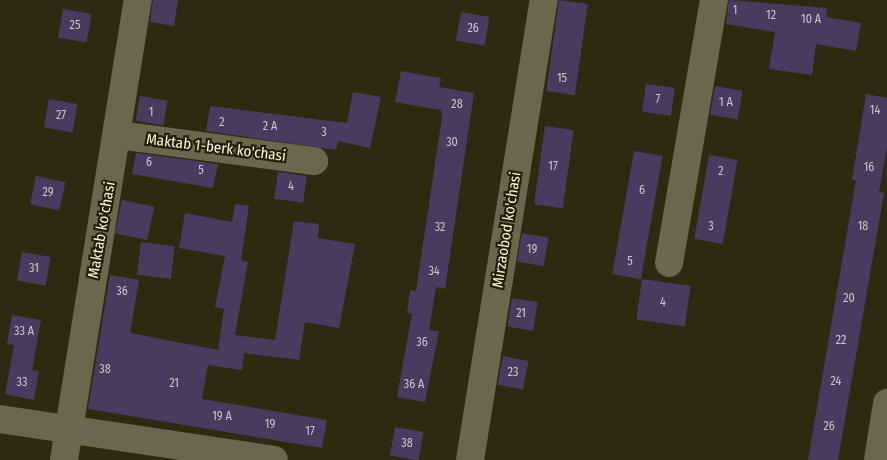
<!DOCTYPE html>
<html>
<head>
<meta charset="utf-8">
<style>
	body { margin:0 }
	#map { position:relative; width:887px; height:460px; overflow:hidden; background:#302910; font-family:"Fira Sans Condensed",sans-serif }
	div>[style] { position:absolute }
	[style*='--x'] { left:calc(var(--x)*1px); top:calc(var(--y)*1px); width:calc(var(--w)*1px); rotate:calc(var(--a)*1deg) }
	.building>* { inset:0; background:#4b3a5f; transform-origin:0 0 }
	.minor>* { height:28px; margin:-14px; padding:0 14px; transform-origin:14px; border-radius:14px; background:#6e664c }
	span { translate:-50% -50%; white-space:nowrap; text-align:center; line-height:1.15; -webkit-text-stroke:4.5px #261f06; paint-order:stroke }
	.number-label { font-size:12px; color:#cec6c4 }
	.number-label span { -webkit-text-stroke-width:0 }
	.street-label { font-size:15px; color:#f9f4e5 }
</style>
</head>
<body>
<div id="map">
	<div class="building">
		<div style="clip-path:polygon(153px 0,178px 0,174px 26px,150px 22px)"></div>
		<div style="left:559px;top:0;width:29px;height:92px;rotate:8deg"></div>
		<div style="clip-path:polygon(729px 0,827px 8px,826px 17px,861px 23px,856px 51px,816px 44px,812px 75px,769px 69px,775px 32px,726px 24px)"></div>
		<div style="left:63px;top:9px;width:29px;height:29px;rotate:10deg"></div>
		<div style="left:461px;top:12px;width:29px;height:29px;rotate:10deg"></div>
		<div style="clip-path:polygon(401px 71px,441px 78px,439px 87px,474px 93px,445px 289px,436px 287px,429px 330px,439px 331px,425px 402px,397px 397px,412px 314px,407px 313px,410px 290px,416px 291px,442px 117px,441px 110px,395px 102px)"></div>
		<div style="left:646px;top:84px;width:29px;height:28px;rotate:8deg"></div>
		<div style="left:715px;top:86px;width:28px;height:29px;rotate:10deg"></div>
		<div style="clip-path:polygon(353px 92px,381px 97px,370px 148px,338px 141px,336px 150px,206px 131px,210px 106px,347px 123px)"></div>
		<div style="clip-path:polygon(866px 94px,887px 98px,887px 147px,879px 192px,884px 193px,838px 460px,808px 460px,856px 180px,852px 180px)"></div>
		<div style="left:140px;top:96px;width:28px;height:25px;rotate:10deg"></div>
		<div style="left:49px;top:99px;width:29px;height:29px;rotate:10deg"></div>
		<div style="left:545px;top:126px;width:29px;height:79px;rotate:8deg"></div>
		<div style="left:634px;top:151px;width:29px;height:125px;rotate:10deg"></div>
		<div style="clip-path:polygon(136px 153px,218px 164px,213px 188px,132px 174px)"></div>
		<div style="left:709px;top:155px;width:29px;height:85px;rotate:10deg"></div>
		<div style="left:278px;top:172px;width:29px;height:27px;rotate:8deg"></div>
		<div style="left:36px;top:176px;width:30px;height:29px;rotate:12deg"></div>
		<div style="left:122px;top:200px;width:33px;height:34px;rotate:12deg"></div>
		<div style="clip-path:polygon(235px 204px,249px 206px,241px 260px,248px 262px,235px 335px,275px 340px,294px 221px,319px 224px,318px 238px,355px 244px,339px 328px,305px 322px,299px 360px,244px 353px,242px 370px,208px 365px,202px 399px,327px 420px,322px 448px,88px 409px,110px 275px,139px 280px,130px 333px,218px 350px,224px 309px,215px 307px,225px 256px,179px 248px,185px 213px,232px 222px)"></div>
		<div style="left:522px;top:233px;width:27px;height:29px;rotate:10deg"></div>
		<div style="left:141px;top:242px;width:34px;height:33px;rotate:7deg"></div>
		<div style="left:22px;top:252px;width:29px;height:29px;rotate:10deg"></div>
		<div style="left:642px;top:279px;width:49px;height:41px;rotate:8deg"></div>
		<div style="left:512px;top:298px;width:26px;height:29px;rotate:9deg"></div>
		<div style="clip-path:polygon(12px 315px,41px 320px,32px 370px,39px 371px,34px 400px,5px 394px,14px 345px,7px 344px)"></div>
		<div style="left:503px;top:356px;width:26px;height:29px;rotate:11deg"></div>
		<div style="left:395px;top:427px;width:29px;height:29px;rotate:10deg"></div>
	</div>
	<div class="minor">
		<div style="--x:118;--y:135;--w:198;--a:7.6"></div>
		<div style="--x:669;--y:263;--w:267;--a:-80.3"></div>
		<div style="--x:0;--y:419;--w:277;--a:8.5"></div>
		<div style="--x:64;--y:460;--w:466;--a:-80.9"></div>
		<div style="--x:470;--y:460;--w:466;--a:-80.9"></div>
		<div style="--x:878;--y:460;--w:58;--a:-81"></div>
	</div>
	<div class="number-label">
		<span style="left:735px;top:11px">1</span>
		<span style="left:771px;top:16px">12</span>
		<span style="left:811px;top:20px">10 A</span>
		<span style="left:75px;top:26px">25</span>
		<span style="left:473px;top:29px">26</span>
		<span style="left:562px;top:79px">15</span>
		<span style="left:658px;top:100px">7</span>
		<span style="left:726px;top:103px">1 A</span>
		<span style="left:457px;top:105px">28</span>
		<span style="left:875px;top:111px">14</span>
		<span style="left:151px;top:113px">1</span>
		<span style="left:61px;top:116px">27</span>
		<span style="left:222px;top:123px">2</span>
		<span style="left:270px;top:127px">2 А</span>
		<span style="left:324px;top:133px">3</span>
		<span style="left:452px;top:143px">30</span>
		<span style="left:149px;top:163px">6</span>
		<span style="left:553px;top:167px">17</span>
		<span style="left:869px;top:168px">16</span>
		<span style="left:201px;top:171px">5</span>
		<span style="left:721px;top:172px">2</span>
		<span style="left:291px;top:187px">4</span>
		<span style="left:642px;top:191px">6</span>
		<span style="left:48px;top:193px">29</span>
		<span style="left:711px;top:227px">3</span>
		<span style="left:863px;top:227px">18</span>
		<span style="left:440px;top:228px">32</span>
		<span style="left:532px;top:250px">19</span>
		<span style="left:630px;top:262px">5</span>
		<span style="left:34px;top:269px">31</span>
		<span style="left:434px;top:272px">34</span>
		<span style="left:122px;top:292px">36</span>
		<span style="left:849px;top:299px">20</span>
		<span style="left:663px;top:303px">4</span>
		<span style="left:521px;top:314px">21</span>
		<span style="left:24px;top:332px">33 А</span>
		<span style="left:841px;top:341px">22</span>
		<span style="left:422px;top:343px">36</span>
		<span style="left:105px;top:370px">38</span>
		<span style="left:513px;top:373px">23</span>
		<span style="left:836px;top:382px">24</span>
		<span style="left:22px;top:383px">33</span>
		<span style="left:174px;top:384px">21</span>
		<span style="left:414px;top:385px">36 А</span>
		<span style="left:222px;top:417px">19 A</span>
		<span style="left:270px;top:425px">19</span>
		<span style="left:829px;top:427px">26</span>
		<span style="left:310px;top:432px">17</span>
		<span style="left:407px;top:444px">38</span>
	</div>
	<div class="street-label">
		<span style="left:216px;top:148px;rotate:7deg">Maktab 1-berk ko'chasi</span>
		<span style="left:102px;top:230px;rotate:-80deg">Maktab ko'chasi</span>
		<span style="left:507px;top:230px;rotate:-81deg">Mirzaobod ko'chasi</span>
	</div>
</div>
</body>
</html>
